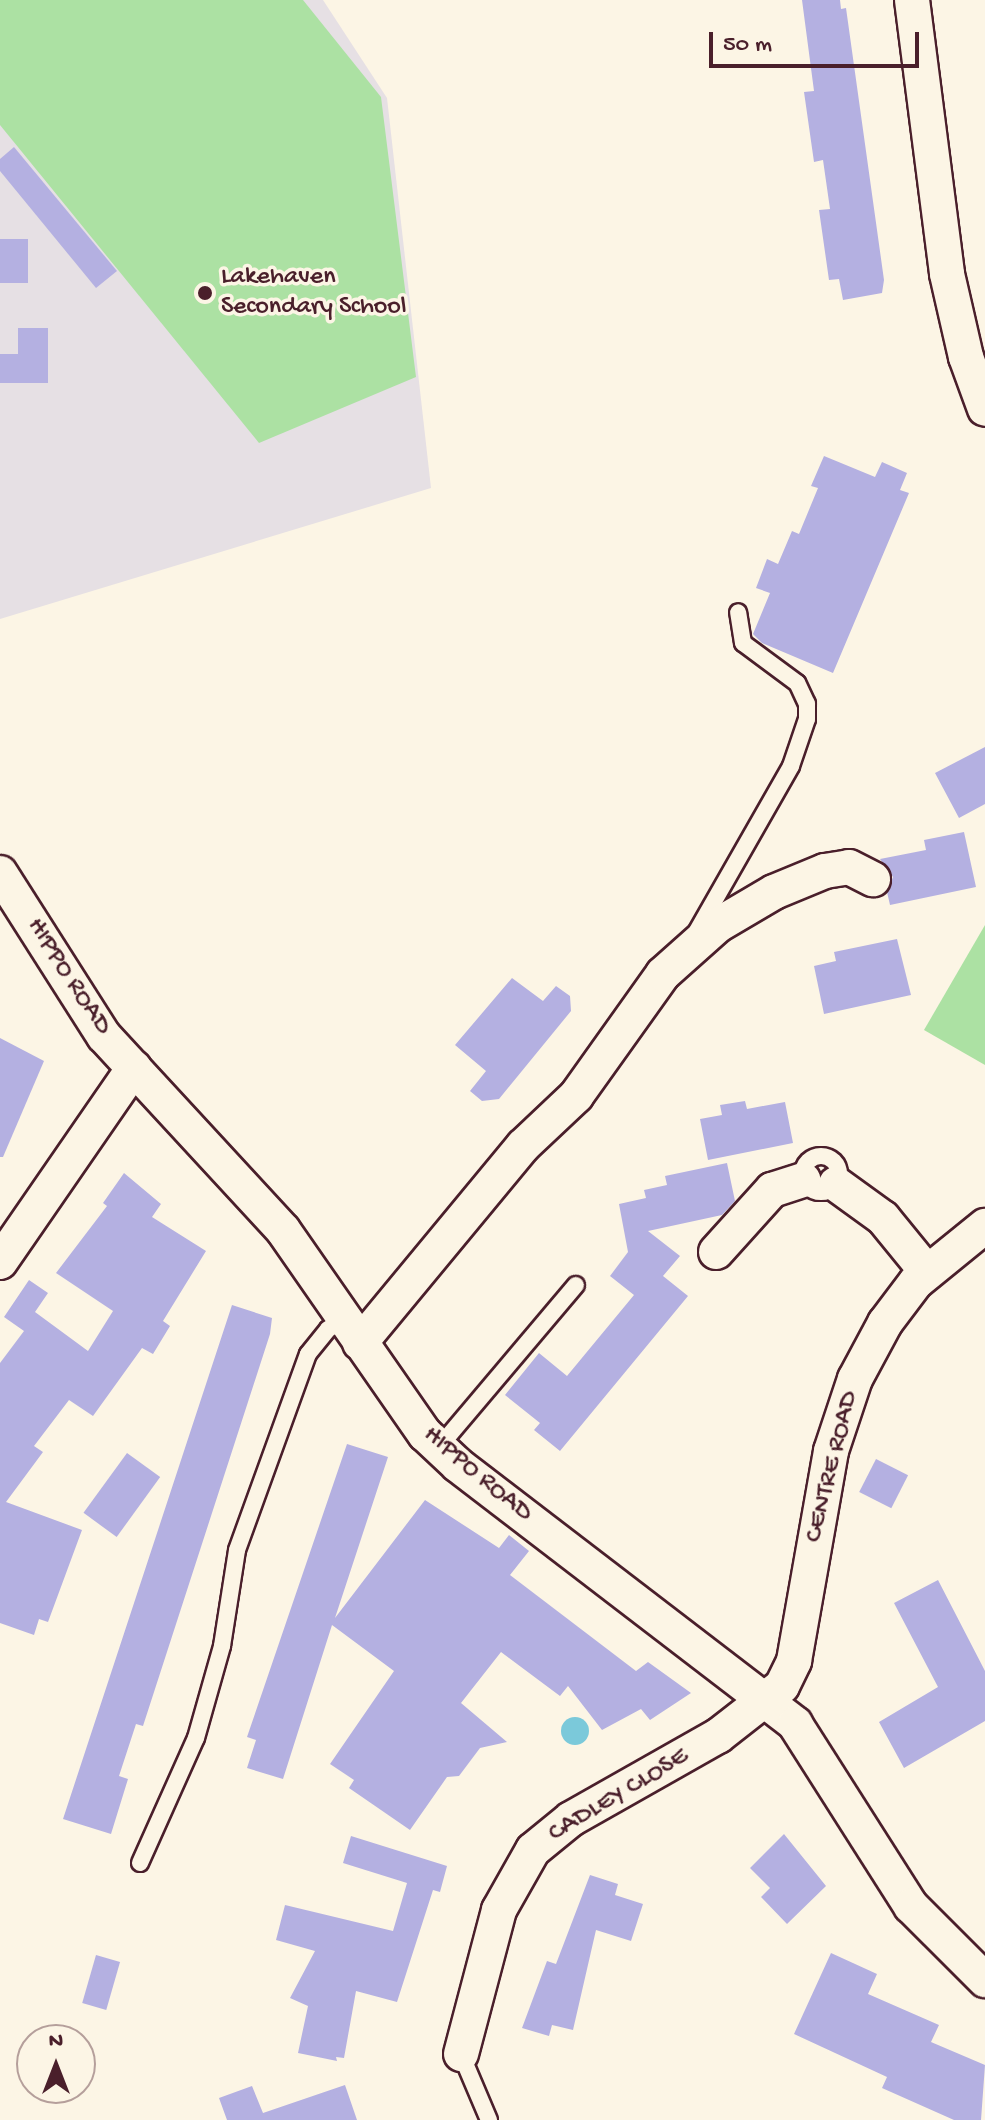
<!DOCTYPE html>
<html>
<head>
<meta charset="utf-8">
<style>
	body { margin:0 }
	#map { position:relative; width:985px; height:2120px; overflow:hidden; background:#fcf5e5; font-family:"Gochi Hand",sans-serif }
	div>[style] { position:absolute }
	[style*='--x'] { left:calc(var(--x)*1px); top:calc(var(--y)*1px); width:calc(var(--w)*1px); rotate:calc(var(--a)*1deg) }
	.built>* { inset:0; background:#e6e0e4 }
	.green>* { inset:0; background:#ace1a3 }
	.water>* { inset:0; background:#7bc9da }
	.round { border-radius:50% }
	.building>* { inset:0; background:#b4b0e1; transform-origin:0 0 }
	.roads { filter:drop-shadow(2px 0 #4a1f2b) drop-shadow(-2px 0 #4a1f2b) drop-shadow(0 2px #4a1f2b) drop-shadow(0 -2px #4a1f2b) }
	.lane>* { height:16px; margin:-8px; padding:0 8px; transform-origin:8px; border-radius:8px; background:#fcf5e5 }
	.lane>.ring { margin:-8px; padding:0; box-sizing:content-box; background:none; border:16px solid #fcf5e5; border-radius:50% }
	.street>* { height:34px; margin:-17px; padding:0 17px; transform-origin:17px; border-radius:17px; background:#fcf5e5 }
	.dots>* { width:22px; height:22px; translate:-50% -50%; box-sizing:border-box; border:4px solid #fcf5e5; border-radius:50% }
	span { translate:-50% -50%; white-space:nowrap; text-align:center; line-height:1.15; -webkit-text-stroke:7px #fcf5e5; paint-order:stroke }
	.poi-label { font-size:26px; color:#4a1f2b }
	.left { translate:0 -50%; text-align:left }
	.street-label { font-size:26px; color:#4a1f2b }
	.north { position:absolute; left:16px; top:2024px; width:80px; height:80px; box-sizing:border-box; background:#fcf5e5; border:2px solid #b59f9b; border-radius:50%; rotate:0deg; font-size:22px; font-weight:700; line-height:32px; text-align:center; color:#4a1f2b }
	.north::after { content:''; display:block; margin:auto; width:28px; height:36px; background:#4a1f2b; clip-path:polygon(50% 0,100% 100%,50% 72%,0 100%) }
	.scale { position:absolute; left:709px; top:32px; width:210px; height:36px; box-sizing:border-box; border:4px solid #4a1f2b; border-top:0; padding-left:10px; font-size:24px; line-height:28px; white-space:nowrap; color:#4a1f2b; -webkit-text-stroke:6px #fcf5e5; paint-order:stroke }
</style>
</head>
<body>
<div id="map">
	<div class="built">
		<div style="clip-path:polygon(0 0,323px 0,387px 98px,431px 488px,0 619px)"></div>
	</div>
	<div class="green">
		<div style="clip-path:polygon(0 0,303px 0,381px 97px,416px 377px,259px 443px,0 125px)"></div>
		<div style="clip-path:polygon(985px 925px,985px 1065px,924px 1030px)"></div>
	</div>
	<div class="water">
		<div class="round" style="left:561px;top:1717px;width:28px;height:28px"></div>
	</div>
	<div class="building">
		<div style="clip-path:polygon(802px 0,840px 0,841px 9px,846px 8px,884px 280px,882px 293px,843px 300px,839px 279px,829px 280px,819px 210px,830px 209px,823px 160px,814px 162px,804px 92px,814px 91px)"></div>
		<div style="clip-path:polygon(14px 147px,117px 271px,96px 288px,0 171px,0 159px)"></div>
		<div style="left:0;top:239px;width:28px;height:44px"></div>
		<div style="clip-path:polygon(18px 328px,48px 328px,48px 383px,0 383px,0 354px,18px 354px)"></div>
		<div style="clip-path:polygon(824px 456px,875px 477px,882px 462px,907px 473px,900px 490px,909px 493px,833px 673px,762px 643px,753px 634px,770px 593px,756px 588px,767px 559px,778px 564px,792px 531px,799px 534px,818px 488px,811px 486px)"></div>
		<div style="clip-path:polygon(985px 747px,985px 804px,959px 818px,935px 773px)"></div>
		<div style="clip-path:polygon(964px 832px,976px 887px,890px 905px,887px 892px,893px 877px,880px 859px,926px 850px,924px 840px)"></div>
		<div style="clip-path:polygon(897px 939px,911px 995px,824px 1014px,814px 966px,836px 961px,834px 952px)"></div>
		<div style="clip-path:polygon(512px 978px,543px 1001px,556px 986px,570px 996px,571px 1011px,499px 1099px,482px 1101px,470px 1091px,486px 1071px,455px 1045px)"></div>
		<div style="clip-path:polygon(0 1038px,44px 1061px,3px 1157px,0 1157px)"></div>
		<div style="clip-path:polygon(745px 1101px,747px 1109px,785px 1102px,793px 1143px,708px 1160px,700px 1119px,722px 1115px,720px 1105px)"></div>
		<div style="clip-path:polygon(727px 1163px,735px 1201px,722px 1215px,648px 1231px,680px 1256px,663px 1276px,688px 1296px,560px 1451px,534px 1430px,540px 1423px,505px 1395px,539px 1353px,567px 1376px,634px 1295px,610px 1276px,628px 1252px,619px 1204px,646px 1198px,644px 1190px,667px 1185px,665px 1176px)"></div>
		<div style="clip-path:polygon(124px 1173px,161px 1204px,152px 1217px,206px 1251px,163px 1321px,170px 1326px,153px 1354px,142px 1348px,93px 1416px,69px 1400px,34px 1446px,43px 1452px,6px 1502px,82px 1530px,48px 1622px,39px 1619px,34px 1635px,0 1623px,0 1363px,24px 1331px,4px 1317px,29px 1280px,48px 1293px,35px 1312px,88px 1351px,113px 1311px,56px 1273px,107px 1206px,103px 1203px)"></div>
		<div style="clip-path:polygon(232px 1305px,272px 1318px,270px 1334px,143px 1726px,136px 1724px,119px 1776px,128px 1779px,111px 1834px,63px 1819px)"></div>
		<div style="clip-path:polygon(347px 1444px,388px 1457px,335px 1618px,425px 1500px,499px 1548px,509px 1535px,529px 1551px,510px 1575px,636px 1671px,648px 1662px,691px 1693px,650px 1720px,641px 1709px,602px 1730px,568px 1686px,560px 1696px,501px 1652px,461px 1703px,507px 1742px,480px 1748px,459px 1776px,447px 1777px,410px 1830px,349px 1788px,354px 1780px,330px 1764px,394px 1671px,332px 1625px,283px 1779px,247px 1768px,256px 1740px,247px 1737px)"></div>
		<div style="left:127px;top:1453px;width:41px;height:74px;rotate:36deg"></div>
		<div style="left:876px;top:1459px;width:36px;height:37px;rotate:27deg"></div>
		<div style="clip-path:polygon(938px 1580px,985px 1671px,985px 1721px,904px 1768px,879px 1722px,938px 1687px,894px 1603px)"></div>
		<div style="clip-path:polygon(784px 1834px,826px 1886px,787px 1924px,761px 1897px,770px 1888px,750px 1868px)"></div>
		<div style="clip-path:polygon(351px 1836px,447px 1866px,440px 1892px,433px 1890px,397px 2002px,356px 1991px,344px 2058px,336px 2057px,337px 2061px,298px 2053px,308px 2006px,290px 1998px,315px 1951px,276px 1940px,285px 1905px,393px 1931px,407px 1883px,343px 1863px)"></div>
		<div style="clip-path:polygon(590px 1875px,618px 1884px,615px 1895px,643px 1904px,631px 1941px,596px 1930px,573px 2030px,552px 2025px,549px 2036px,522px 2028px,547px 1961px,556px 1964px)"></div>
		<div style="clip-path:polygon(831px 1953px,877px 1974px,868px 1994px,939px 2025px,931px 2042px,985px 2065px,981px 2120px,954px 2120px,882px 2088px,887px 2077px,794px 2034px)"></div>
		<div style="left:96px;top:1955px;width:25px;height:50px;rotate:16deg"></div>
		<div style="clip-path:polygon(345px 2085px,357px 2120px,227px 2120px,219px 2098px,252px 2086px,263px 2113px)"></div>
	</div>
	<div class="roads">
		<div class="lane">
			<div style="--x:697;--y:931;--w:190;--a:-60.3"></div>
			<div style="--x:791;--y:766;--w:50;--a:-71.2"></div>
			<div style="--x:807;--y:719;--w:15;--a:-90"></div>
			<div style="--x:807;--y:704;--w:23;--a:-115"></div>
			<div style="--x:797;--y:683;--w:67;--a:-143.5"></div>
			<div style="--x:743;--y:643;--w:31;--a:-99"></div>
			<div class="ring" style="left:803px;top:1156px;width:20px;height:20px"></div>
			<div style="--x:439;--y:1447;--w:212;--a:-49.8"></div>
			<div style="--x:140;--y:1863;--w:137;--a:-65.9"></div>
			<div style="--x:196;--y:1738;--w:96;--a:-74.2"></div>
			<div style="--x:222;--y:1646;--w:97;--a:-81.1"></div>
			<div style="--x:237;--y:1550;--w:208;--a:-70.1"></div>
			<div style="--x:308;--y:1354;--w:32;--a:-51"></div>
			<div style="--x:328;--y:1329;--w:18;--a:-29"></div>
			<div style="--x:461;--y:2054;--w:72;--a:67"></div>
		</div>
		<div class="street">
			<div style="--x:912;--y:0;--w:276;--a:82.7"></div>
			<div style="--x:947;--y:274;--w:85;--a:77.1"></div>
			<div style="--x:966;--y:357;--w:55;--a:69.9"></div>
			<div style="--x:0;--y:873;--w:193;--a:57.5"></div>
			<div style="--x:104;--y:1036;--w:264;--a:47.3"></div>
			<div style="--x:283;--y:1230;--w:249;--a:55.2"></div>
			<div style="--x:425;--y:1434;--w:45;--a:43.2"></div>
			<div style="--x:458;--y:1465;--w:425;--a:37.5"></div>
			<div style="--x:795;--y:1724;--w:216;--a:57.5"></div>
			<div style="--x:911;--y:1906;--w:105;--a:45"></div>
			<div style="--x:836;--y:1184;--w:58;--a:35.9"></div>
			<div style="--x:883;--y:1218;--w:70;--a:50.8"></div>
			<div style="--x:716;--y:1252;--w:84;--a:-47.9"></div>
			<div style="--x:772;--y:1190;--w:33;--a:-18"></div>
			<div style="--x:0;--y:1262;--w:236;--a:-55.4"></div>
			<div style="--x:360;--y:1343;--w:256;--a:-50.4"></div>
			<div style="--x:523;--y:1146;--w:73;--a:-43.3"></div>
			<div style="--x:576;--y:1096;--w:150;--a:-54.5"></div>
			<div style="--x:663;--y:974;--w:74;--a:-41.7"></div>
			<div style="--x:718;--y:925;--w:65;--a:-30.5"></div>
			<div style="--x:774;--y:892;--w:55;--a:-22.4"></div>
			<div style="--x:825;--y:871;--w:24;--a:-9"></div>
			<div style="--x:849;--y:867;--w:27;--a:27"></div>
			<div style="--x:461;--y:2054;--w:149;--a:-75.2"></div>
			<div style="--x:499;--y:1910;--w:69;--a:-60.5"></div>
			<div style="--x:533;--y:1850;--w:49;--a:-39.2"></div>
			<div style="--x:571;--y:1819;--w:169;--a:-29.5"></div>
			<div style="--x:718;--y:1736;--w:81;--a:-38"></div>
			<div style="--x:782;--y:1686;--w:28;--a:-64"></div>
			<div style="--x:794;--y:1661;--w:213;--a:-80"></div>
			<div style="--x:831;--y:1451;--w:76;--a:-71.6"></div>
			<div style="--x:855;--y:1379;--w:64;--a:-61.8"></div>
			<div style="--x:885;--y:1323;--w:51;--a:-52.9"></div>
			<div style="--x:916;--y:1282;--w:89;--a:-39.1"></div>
		</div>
	</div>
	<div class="dots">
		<div style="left:205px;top:293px;background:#4a1f2b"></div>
	</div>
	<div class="poi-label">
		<span class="left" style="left:221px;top:293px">Lakehaven<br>Secondary School</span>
	</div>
	<div class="street-label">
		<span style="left:68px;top:977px;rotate:57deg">HIPPO ROAD</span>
		<span style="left:833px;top:1467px;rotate:-76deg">CENTRE ROAD</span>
		<span style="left:477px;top:1475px;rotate:40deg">HIPPO ROAD</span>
		<span style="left:619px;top:1796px;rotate:-31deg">CADLEY CLOSE</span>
	</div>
	<div class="north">N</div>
	<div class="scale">50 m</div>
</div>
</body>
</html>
